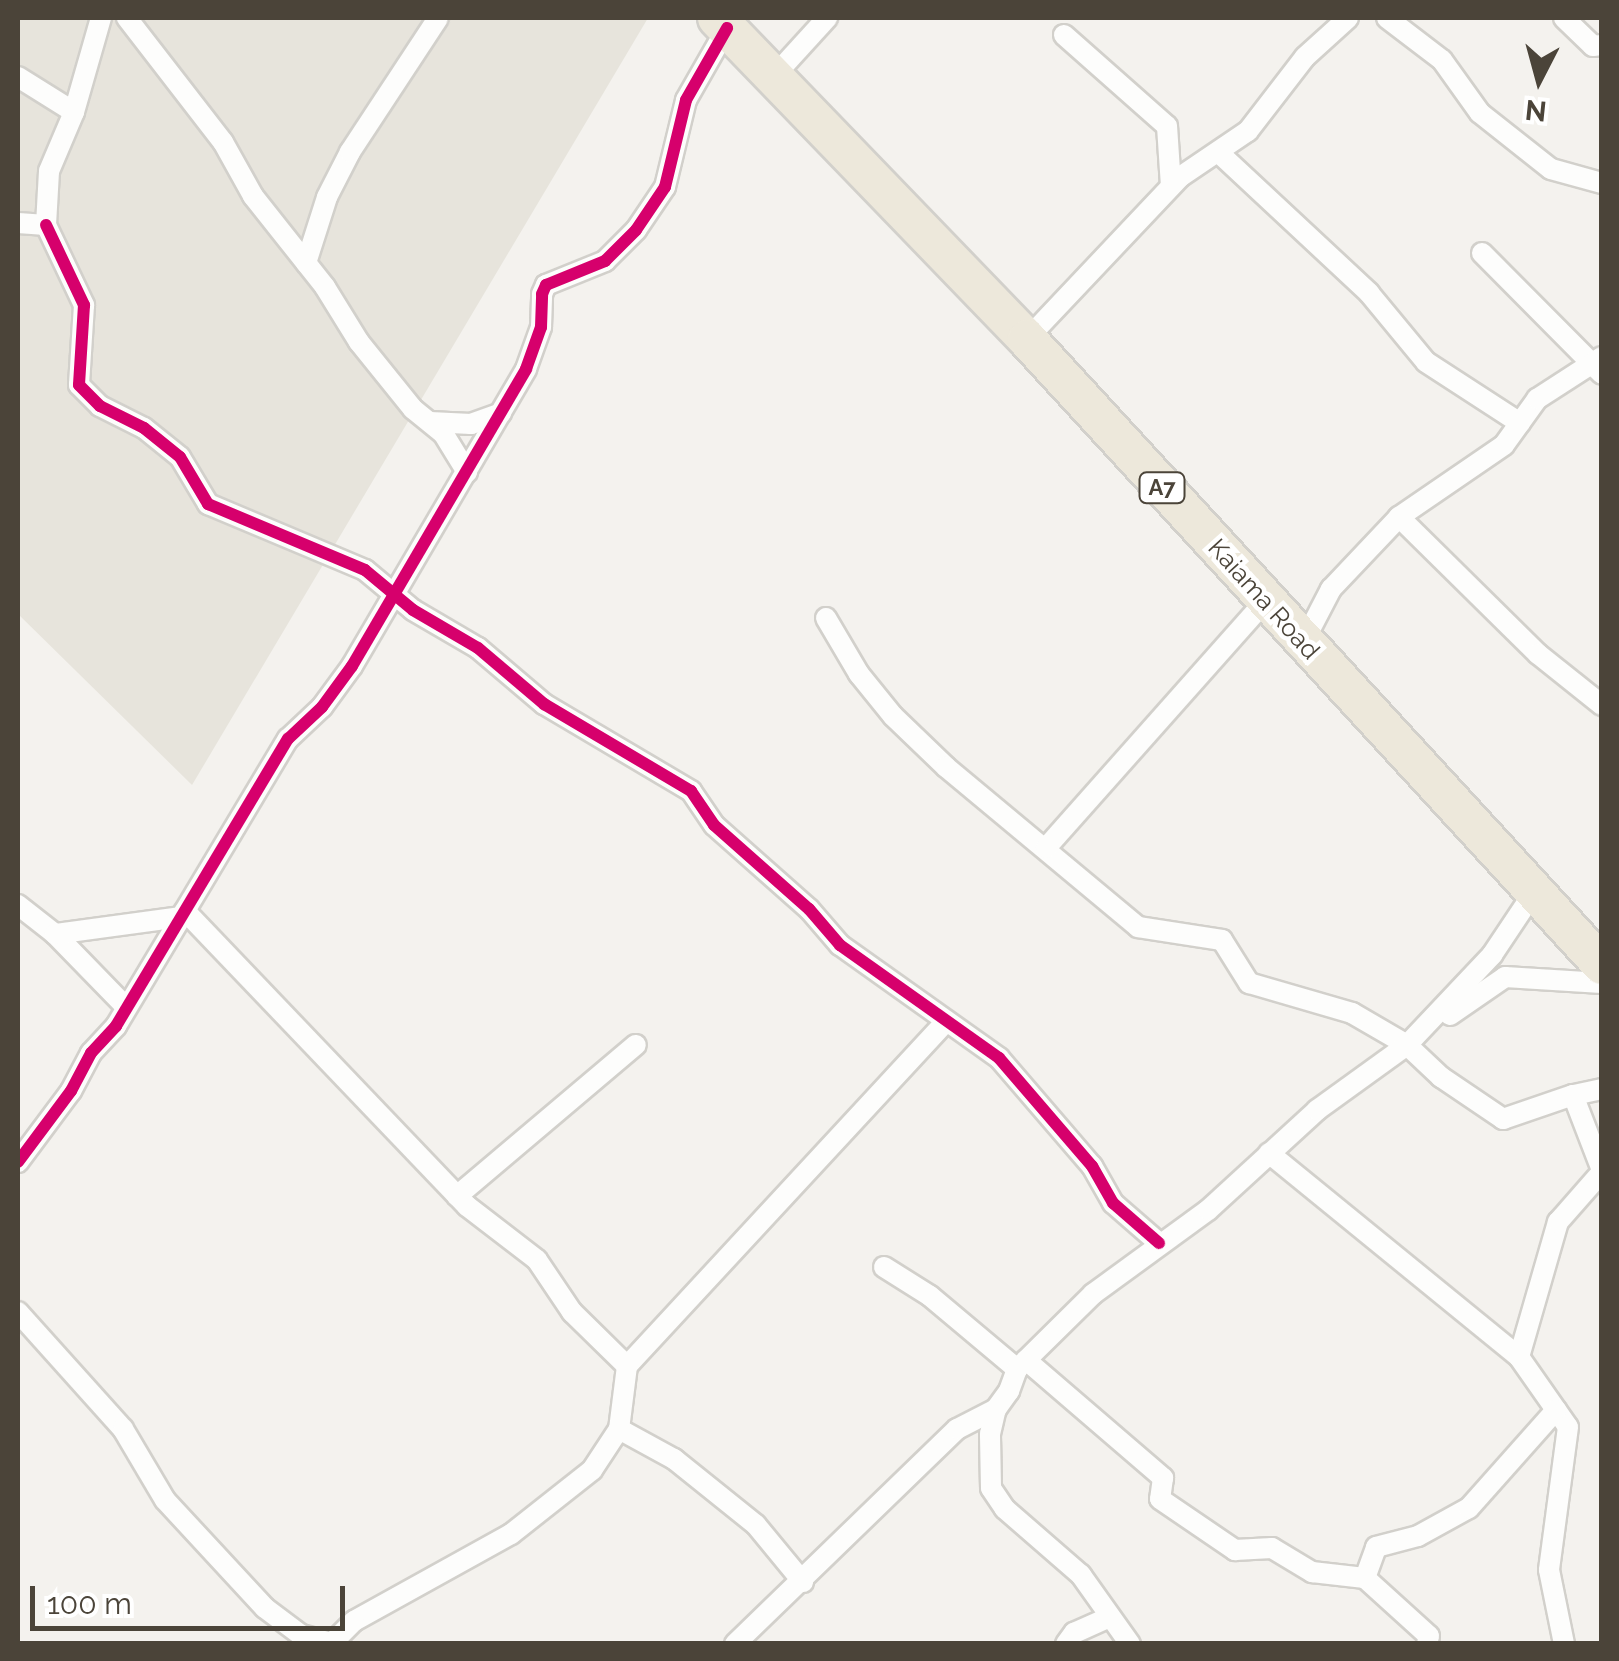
<!DOCTYPE html>
<html>
<head>
<meta charset="utf-8">
<style>
	body { margin:0 }
	#map { position:relative; width:1619px; height:1661px; overflow:hidden; background:#f4f2ee; font-family:Raleway,sans-serif }
	div>[style] { position:absolute }
	[style*='--x'] { left:calc(var(--x)*1px); top:calc(var(--y)*1px); width:calc(var(--w)*1px); rotate:calc(var(--a)*1deg) }
	.residential>* { inset:0; background:#e7e4dc }
	.roads { filter:drop-shadow(2px 0 #d2d0cb) drop-shadow(-2px 0 #d2d0cb) drop-shadow(0 2px #d2d0cb) drop-shadow(0 -2px #d2d0cb) }
	.street>* { height:20px; margin:-10px; padding:0 10px; transform-origin:10px; border-radius:10px; background:#fdfdfc }
	.highway>* { height:38px; margin:-19px; padding:0 19px; transform-origin:19px; border-radius:19px; background:#ede8db }
	.cycleway>* { height:12px; margin:-6px; padding:0 6px; transform-origin:6px; border-radius:6px; background:#d6006c }
	span { translate:-50% -50%; white-space:nowrap; text-align:center; line-height:1.15; -webkit-text-stroke:9px #fff; paint-order:stroke }
	.shield-label span { padding:2px 8px; background:#fff; border:2px solid; border-radius:8px; -webkit-text-stroke-width:0 }
	.shield-label { font-size:22px; color:#4b4439; font-weight:700 }
	.street-label { font-size:25px; color:#4b4439 }
	.frame { position:absolute; inset:0; border:20px solid #4b4439; pointer-events:none }
	.north { position:absolute; left:1489px; top:30px; width:100px; height:100px; -webkit-text-stroke:8px #fff; paint-order:stroke; rotate:186deg; font-size:28px; font-weight:700; line-height:40px; text-align:center; color:#4b4439 }
	.north::after { content:''; display:block; margin:auto; width:35px; height:45px; background:#4b4439; clip-path:polygon(50% 0,100% 100%,50% 72%,0 100%) }
	.scale { position:absolute; left:30px; top:1586px; width:315px; height:45px; box-sizing:border-box; border:5px solid #4b4439; border-top:0; padding-left:12px; font-size:30px; line-height:35px; white-space:nowrap; color:#4b4439; -webkit-text-stroke:8px #fff; paint-order:stroke }
</style>
</head>
<body>
<div id="map">
	<div class="residential">
		<div style="clip-path:polygon(18px 18px,648px 18px,192px 785px,18px 614px)"></div>
	</div>
	<div class="roads">
		<div class="street">
			<div style="--x:127;--y:18;--w:157;--a:52.3"></div>
			<div style="--x:223;--y:142;--w:62;--a:60.9"></div>
			<div style="--x:253;--y:196;--w:116;--a:51.6"></div>
			<div style="--x:325;--y:287;--w:65;--a:58.3"></div>
			<div style="--x:359;--y:342;--w:86;--a:51.1"></div>
			<div style="--x:413;--y:409;--w:38;--a:39"></div>
			<div style="--x:443;--y:433;--w:46;--a:58.4"></div>
			<div style="--x:1387;--y:18;--w:69;--a:37.4"></div>
			<div style="--x:1442;--y:60;--w:65;--a:54.4"></div>
			<div style="--x:1480;--y:113;--w:90;--a:38.3"></div>
			<div style="--x:1551;--y:169;--w:53;--a:15.4"></div>
			<div style="--x:1564;--y:18;--w:40;--a:44"></div>
			<div style="--x:1593;--y:46;--w:9;--a:-6"></div>
			<div style="--x:1064;--y:35;--w:137;--a:41.5"></div>
			<div style="--x:1167;--y:126;--w:60;--a:86.2"></div>
			<div style="--x:774;--y:76;--w:79;--a:-47.6"></div>
			<div style="--x:18;--y:77;--w:66;--a:32"></div>
			<div style="--x:1218;--y:152;--w:207;--a:43"></div>
			<div style="--x:1369;--y:293;--w:89;--a:50.4"></div>
			<div style="--x:1426;--y:362;--w:112;--a:33"></div>
			<div style="--x:18;--y:223;--w:28;--a:4"></div>
			<div style="--x:46;--y:225;--w:54;--a:-86.8"></div>
			<div style="--x:49;--y:171;--w:64;--a:-67"></div>
			<div style="--x:74;--y:112;--w:98;--a:-74"></div>
			<div style="--x:46;--y:225;--w:89;--a:64.6"></div>
			<div style="--x:84;--y:305;--w:80;--a:93.6"></div>
			<div style="--x:79;--y:385;--w:30;--a:45"></div>
			<div style="--x:100;--y:406;--w:49;--a:26.6"></div>
			<div style="--x:144;--y:428;--w:46;--a:38.9"></div>
			<div style="--x:180;--y:457;--w:55;--a:59.2"></div>
			<div style="--x:208;--y:504;--w:170;--a:22.8"></div>
			<div style="--x:365;--y:570;--w:62;--a:39.8"></div>
			<div style="--x:413;--y:610;--w:75;--a:30.3"></div>
			<div style="--x:478;--y:648;--w:87;--a:40.3"></div>
			<div style="--x:544;--y:704;--w:171;--a:30.6"></div>
			<div style="--x:691;--y:791;--w:41;--a:55.9"></div>
			<div style="--x:714;--y:825;--w:127;--a:41.5"></div>
			<div style="--x:809;--y:909;--w:48;--a:49.3"></div>
			<div style="--x:840;--y:945;--w:195;--a:35.4"></div>
			<div style="--x:999;--y:1058;--w:143;--a:49.3"></div>
			<div style="--x:1092;--y:1166;--w:43;--a:60.4"></div>
			<div style="--x:1113;--y:1203;--w:61;--a:41"></div>
			<div style="--x:1482;--y:253;--w:170;--a:45.2"></div>
			<div style="--x:306;--y:263;--w:69;--a:-72.3"></div>
			<div style="--x:327;--y:197;--w:51;--a:-62.9"></div>
			<div style="--x:350;--y:152;--w:160;--a:-56.7"></div>
			<div style="--x:1027;--y:339;--w:223;--a:-46.6"></div>
			<div style="--x:1180;--y:177;--w:82;--a:-34.1"></div>
			<div style="--x:1248;--y:131;--w:93;--a:-52.4"></div>
			<div style="--x:1305;--y:57;--w:58;--a:-42.2"></div>
			<div style="--x:430;--y:422;--w:41;--a:2.8"></div>
			<div style="--x:471;--y:424;--w:32;--a:-20"></div>
			<div style="--x:1399;--y:517;--w:195;--a:44.6"></div>
			<div style="--x:1538;--y:654;--w:82;--a:38.6"></div>
			<div style="--x:826;--y:618;--w:65;--a:59.5"></div>
			<div style="--x:859;--y:674;--w:54;--a:51"></div>
			<div style="--x:893;--y:716;--w:74;--a:43.9"></div>
			<div style="--x:946;--y:767;--w:250;--a:39.8"></div>
			<div style="--x:1138;--y:927;--w:85;--a:8.8"></div>
			<div style="--x:1222;--y:940;--w:51;--a:57.9"></div>
			<div style="--x:1249;--y:983;--w:107;--a:16.2"></div>
			<div style="--x:1352;--y:1013;--w:64;--a:30.2"></div>
			<div style="--x:1407;--y:1045;--w:47;--a:43.3"></div>
			<div style="--x:1441;--y:1077;--w:75;--a:34.1"></div>
			<div style="--x:1503;--y:1119;--w:74;--a:-18.9"></div>
			<div style="--x:1303;--y:643;--w:61;--a:-62.6"></div>
			<div style="--x:1331;--y:589;--w:99;--a:-46.6"></div>
			<div style="--x:1399;--y:517;--w:127;--a:-34.4"></div>
			<div style="--x:1504;--y:445;--w:57;--a:-54.3"></div>
			<div style="--x:1537;--y:399;--w:77;--a:-32.9"></div>
			<div style="--x:1046;--y:848;--w:330;--a:-48.4"></div>
			<div style="--x:18;--y:905;--w:47;--a:38.1"></div>
			<div style="--x:55;--y:934;--w:102;--a:45.8"></div>
			<div style="--x:185;--y:911;--w:408;--a:46.3"></div>
			<div style="--x:467;--y:1206;--w:88;--a:37.6"></div>
			<div style="--x:537;--y:1260;--w:63;--a:56.1"></div>
			<div style="--x:572;--y:1312;--w:77;--a:44.5"></div>
			<div style="--x:627;--y:1366;--w:64;--a:97.2"></div>
			<div style="--x:619;--y:1429;--w:49;--a:123.4"></div>
			<div style="--x:592;--y:1470;--w:103;--a:141.7"></div>
			<div style="--x:511;--y:1534;--w:179;--a:151"></div>
			<div style="--x:354;--y:1621;--w:33;--a:135"></div>
			<div style="--x:55;--y:934;--w:127;--a:-7.7"></div>
			<div style="--x:1450;--y:1015;--w:67;--a:-34.6"></div>
			<div style="--x:1505;--y:977;--w:97;--a:3.5"></div>
			<div style="--x:1602;--y:1089;--w:30;--a:168"></div>
			<div style="--x:1573;--y:1095;--w:80;--a:68.9"></div>
			<div style="--x:1269;--y:1153;--w:323;--a:39.2"></div>
			<div style="--x:1519;--y:1357;--w:85;--a:55"></div>
			<div style="--x:1568;--y:1427;--w:144;--a:97.6"></div>
			<div style="--x:1549;--y:1570;--w:76;--a:78.5"></div>
			<div style="--x:18;--y:1162;--w:89;--a:-53.3"></div>
			<div style="--x:71;--y:1091;--w:43;--a:-62.2"></div>
			<div style="--x:91;--y:1053;--w:37;--a:-47"></div>
			<div style="--x:116;--y:1026;--w:335;--a:-59.1"></div>
			<div style="--x:288;--y:739;--w:47;--a:-43.3"></div>
			<div style="--x:322;--y:707;--w:51;--a:-53.8"></div>
			<div style="--x:352;--y:666;--w:344;--a:-59.6"></div>
			<div style="--x:526;--y:369;--w:45;--a:-70.3"></div>
			<div style="--x:541;--y:327;--w:33;--a:-88"></div>
			<div style="--x:542;--y:294;--w:10;--a:-66"></div>
			<div style="--x:546;--y:285;--w:64;--a:-22.1"></div>
			<div style="--x:605;--y:261;--w:44;--a:-45"></div>
			<div style="--x:636;--y:230;--w:52;--a:-56"></div>
			<div style="--x:665;--y:187;--w:89;--a:-76.4"></div>
			<div style="--x:686;--y:100;--w:83;--a:-60.3"></div>
			<div style="--x:457;--y:1196;--w:234;--a:-40.2"></div>
			<div style="--x:884;--y:1267;--w:54;--a:32.2"></div>
			<div style="--x:930;--y:1296;--w:114;--a:40"></div>
			<div style="--x:18;--y:1312;--w:157;--a:48.1"></div>
			<div style="--x:123;--y:1429;--w:82;--a:59.4"></div>
			<div style="--x:165;--y:1500;--w:147;--a:47.2"></div>
			<div style="--x:265;--y:1608;--w:45;--a:36.9"></div>
			<div style="--x:301;--y:1635;--w:30;--a:15"></div>
			<div style="--x:1519;--y:1357;--w:141;--a:-73.9"></div>
			<div style="--x:1558;--y:1222;--w:67;--a:-48.7"></div>
			<div style="--x:1026;--y:1360;--w:181;--a:40.7"></div>
			<div style="--x:1163;--y:1478;--w:21;--a:98"></div>
			<div style="--x:1160;--y:1499;--w:91;--a:34.2"></div>
			<div style="--x:1235;--y:1550;--w:37;--a:-3"></div>
			<div style="--x:1272;--y:1548;--w:47;--a:31"></div>
			<div style="--x:1312;--y:1572;--w:53;--a:6.5"></div>
			<div style="--x:1365;--y:1578;--w:33;--a:-70"></div>
			<div style="--x:1376;--y:1547;--w:43;--a:-14.7"></div>
			<div style="--x:1418;--y:1536;--w:58;--a:-28.8"></div>
			<div style="--x:1469;--y:1508;--w:131;--a:-48.4"></div>
			<div style="--x:627;--y:1366;--w:468;--a:-47.2"></div>
			<div style="--x:619;--y:1429;--w:63;--a:28.6"></div>
			<div style="--x:674;--y:1459;--w:105;--a:38.8"></div>
			<div style="--x:756;--y:1525;--w:74;--a:50.5"></div>
			<div style="--x:1365;--y:1578;--w:86;--a:42.2"></div>
			<div style="--x:1429;--y:1636;--w:8;--a:104"></div>
			<div style="--x:735;--y:1644;--w:309;--a:-44.1"></div>
			<div style="--x:957;--y:1429;--w:44;--a:-27.1"></div>
			<div style="--x:1066;--y:1644;--w:14;--a:-54"></div>
			<div style="--x:1074;--y:1633;--w:37;--a:-24"></div>
			<div style="--x:1130;--y:1644;--w:85;--a:-125.4"></div>
			<div style="--x:1081;--y:1575;--w:101;--a:-139"></div>
			<div style="--x:1005;--y:1509;--w:25;--a:-124"></div>
			<div style="--x:991;--y:1488;--w:54;--a:-91.1"></div>
			<div style="--x:990;--y:1434;--w:26;--a:-77"></div>
			<div style="--x:996;--y:1409;--w:22;--a:-54"></div>
			<div style="--x:1009;--y:1391;--w:23;--a:-70"></div>
			<div style="--x:1017;--y:1369;--w:107;--a:-44.6"></div>
			<div style="--x:1093;--y:1294;--w:142;--a:-36.1"></div>
			<div style="--x:1208;--y:1210;--w:148;--a:-42.5"></div>
			<div style="--x:1317;--y:1110;--w:111;--a:-35.8"></div>
			<div style="--x:1407;--y:1045;--w:124;--a:-46.6"></div>
			<div style="--x:1492;--y:955;--w:76;--a:-56.3"></div>
		</div>
		<div class="highway">
			<div style="--x:717;--y:18;--w:446;--a:46"></div>
			<div style="--x:1027;--y:339;--w:850;--a:47.43"></div>
		</div>
	</div>
	<div class="cycleway">
		<div style="--x:46;--y:225;--w:89;--a:64.6"></div>
		<div style="--x:84;--y:305;--w:80;--a:93.6"></div>
		<div style="--x:79;--y:385;--w:30;--a:45"></div>
		<div style="--x:100;--y:406;--w:49;--a:26.6"></div>
		<div style="--x:144;--y:428;--w:46;--a:38.9"></div>
		<div style="--x:180;--y:457;--w:55;--a:59.2"></div>
		<div style="--x:208;--y:504;--w:170;--a:22.8"></div>
		<div style="--x:365;--y:570;--w:62;--a:39.8"></div>
		<div style="--x:413;--y:610;--w:75;--a:30.3"></div>
		<div style="--x:478;--y:648;--w:87;--a:40.3"></div>
		<div style="--x:544;--y:704;--w:171;--a:30.6"></div>
		<div style="--x:691;--y:791;--w:41;--a:55.9"></div>
		<div style="--x:714;--y:825;--w:127;--a:41.5"></div>
		<div style="--x:809;--y:909;--w:48;--a:49.3"></div>
		<div style="--x:840;--y:945;--w:195;--a:35.4"></div>
		<div style="--x:999;--y:1058;--w:143;--a:49.3"></div>
		<div style="--x:1092;--y:1166;--w:43;--a:60.4"></div>
		<div style="--x:1113;--y:1203;--w:61;--a:41"></div>
		<div style="--x:18;--y:1162;--w:89;--a:-53.3"></div>
		<div style="--x:71;--y:1091;--w:43;--a:-62.2"></div>
		<div style="--x:91;--y:1053;--w:37;--a:-47"></div>
		<div style="--x:116;--y:1026;--w:335;--a:-59.1"></div>
		<div style="--x:288;--y:739;--w:47;--a:-43.3"></div>
		<div style="--x:322;--y:707;--w:51;--a:-53.8"></div>
		<div style="--x:352;--y:666;--w:344;--a:-59.6"></div>
		<div style="--x:526;--y:369;--w:45;--a:-70.3"></div>
		<div style="--x:541;--y:327;--w:33;--a:-88"></div>
		<div style="--x:542;--y:294;--w:10;--a:-66"></div>
		<div style="--x:546;--y:285;--w:64;--a:-22.1"></div>
		<div style="--x:605;--y:261;--w:44;--a:-45"></div>
		<div style="--x:636;--y:230;--w:52;--a:-56"></div>
		<div style="--x:665;--y:187;--w:89;--a:-76.4"></div>
		<div style="--x:686;--y:100;--w:83;--a:-60.3"></div>
	</div>
	<div class="shield-label">
		<span style="left:1162px;top:488px">A7</span>
	</div>
	<div class="street-label">
		<span style="left:1264px;top:599px;rotate:48deg">Kaiama Road</span>
	</div>
	<div class="frame"></div>
	<div class="north">N</div>
	<div class="scale">100 m</div>
</div>
</body>
</html>
